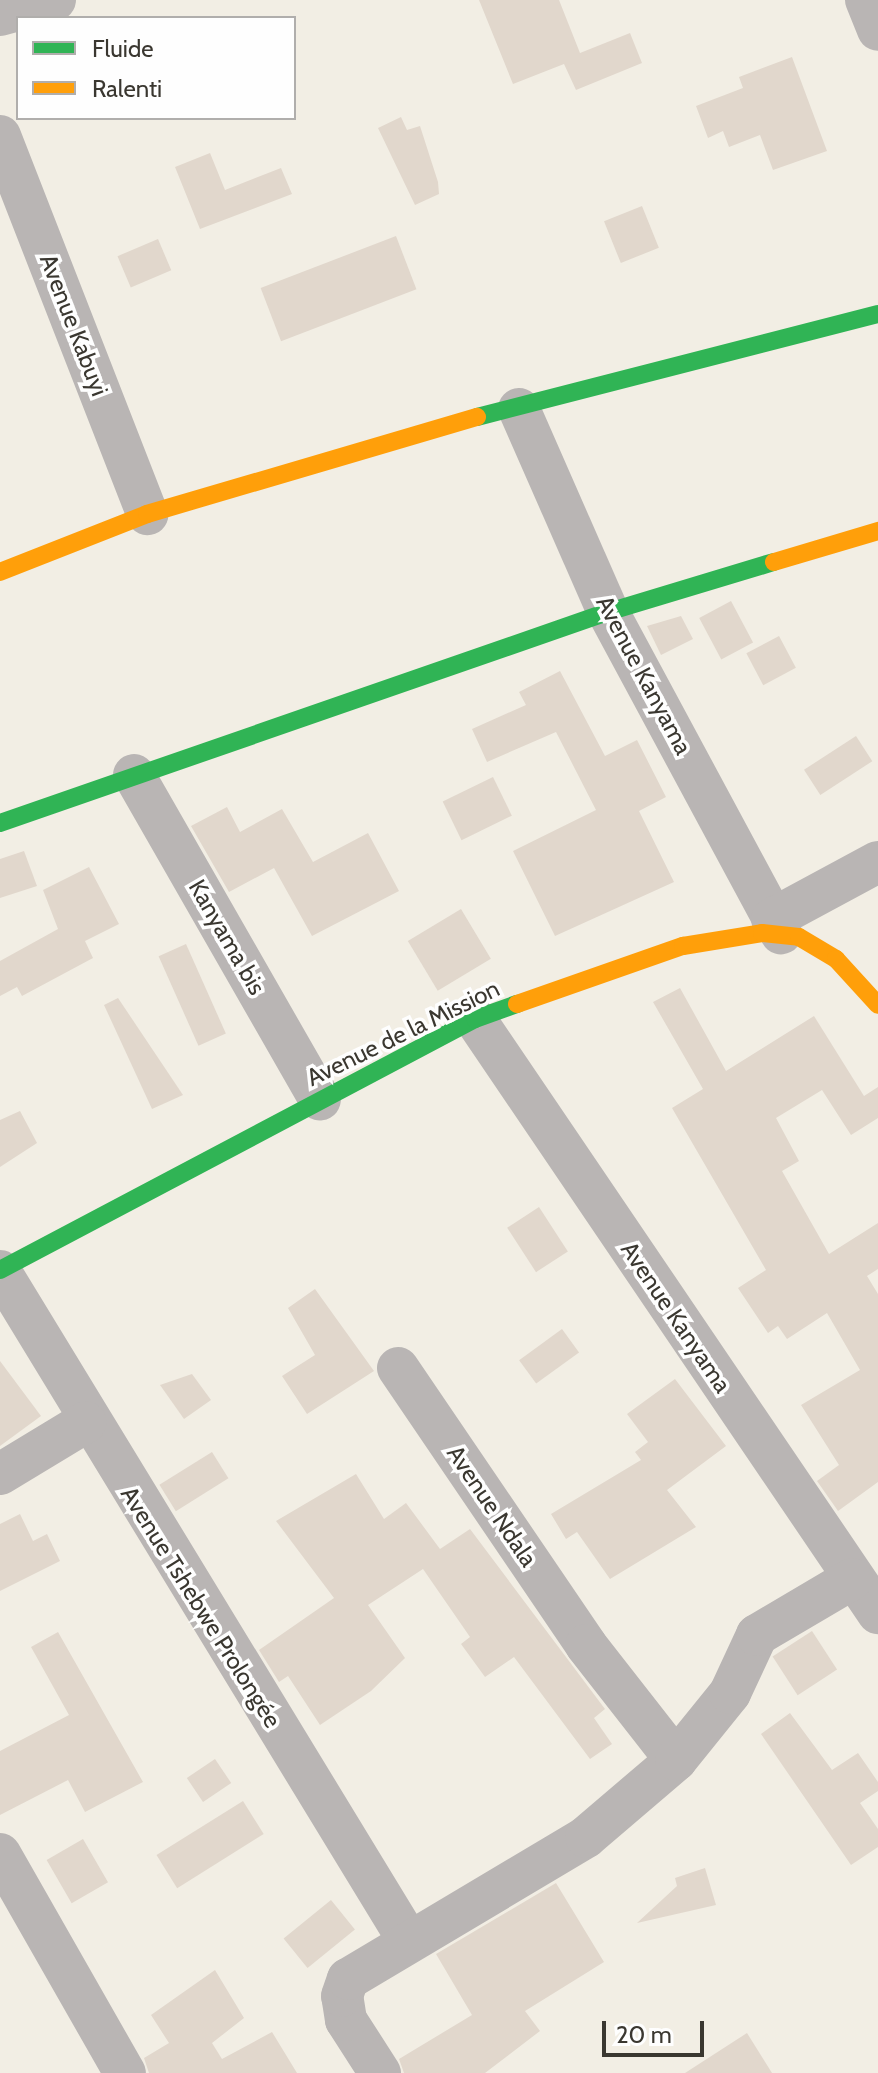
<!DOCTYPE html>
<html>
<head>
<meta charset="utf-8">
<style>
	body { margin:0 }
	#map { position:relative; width:878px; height:2073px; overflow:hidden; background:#f2eee4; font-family:Cabin,sans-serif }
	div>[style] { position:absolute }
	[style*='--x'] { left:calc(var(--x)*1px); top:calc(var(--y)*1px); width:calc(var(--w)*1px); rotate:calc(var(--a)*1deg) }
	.building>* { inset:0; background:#e1d7cc; transform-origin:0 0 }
	.street>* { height:42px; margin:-21px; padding:0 21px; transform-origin:21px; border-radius:21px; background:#b9b5b4 }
	.fast>* { height:18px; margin:-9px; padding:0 9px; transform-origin:9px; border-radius:9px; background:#30b455 }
	.slow>* { height:18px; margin:-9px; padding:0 9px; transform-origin:9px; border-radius:9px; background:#ff9f0a }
	span { translate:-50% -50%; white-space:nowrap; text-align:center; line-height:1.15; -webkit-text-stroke:7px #fefefe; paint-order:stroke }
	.street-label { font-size:24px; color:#3a3730 }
	.legend { position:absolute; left:16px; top:16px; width:280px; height:104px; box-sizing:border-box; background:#fefefe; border:2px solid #b0aeac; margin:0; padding:10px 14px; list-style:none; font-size:24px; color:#3a3730 }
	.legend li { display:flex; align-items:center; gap:16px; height:40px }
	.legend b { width:40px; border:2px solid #b0aeac }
	.scale { position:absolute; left:602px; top:2021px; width:102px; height:36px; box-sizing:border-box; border:4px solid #3a3730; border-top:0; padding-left:10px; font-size:24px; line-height:28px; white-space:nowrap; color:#3a3730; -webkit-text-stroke:6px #fefefe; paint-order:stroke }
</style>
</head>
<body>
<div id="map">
	<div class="building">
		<div style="clip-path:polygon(479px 0,559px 0,580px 53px,630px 33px,642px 63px,576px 90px,564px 64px,513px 84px)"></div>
		<div style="clip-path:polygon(792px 57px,827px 151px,773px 170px,760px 135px,729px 147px,723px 131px,708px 138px,696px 106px,743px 88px,739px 77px)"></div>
		<div style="clip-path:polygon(401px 117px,407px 130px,420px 126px,438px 182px,439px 194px,415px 205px,378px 128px)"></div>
		<div style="clip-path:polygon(210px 153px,225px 190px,281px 168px,292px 194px,200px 229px,175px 167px)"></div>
		<div style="left:642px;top:206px;width:45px;height:41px;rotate:68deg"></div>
		<div style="left:396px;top:236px;width:57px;height:145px;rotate:69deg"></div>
		<div style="left:158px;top:239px;width:34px;height:44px;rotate:67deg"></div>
		<div style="left:731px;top:601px;width:47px;height:36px;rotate:62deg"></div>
		<div style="clip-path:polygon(681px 616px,693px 639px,661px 655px,647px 626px)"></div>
		<div style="left:779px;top:636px;width:36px;height:37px;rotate:62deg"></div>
		<div style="clip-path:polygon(560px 671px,605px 756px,637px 740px,666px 797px,639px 811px,674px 882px,555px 936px,513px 851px,596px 810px,556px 732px,487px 762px,472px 729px,526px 705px,519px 692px)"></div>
		<div style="left:856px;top:736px;width:30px;height:62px;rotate:57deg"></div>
		<div style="left:493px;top:777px;width:43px;height:56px;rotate:64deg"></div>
		<div style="clip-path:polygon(227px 807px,240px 832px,282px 809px,313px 862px,368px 833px,399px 891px,312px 936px,274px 868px,229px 892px,191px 826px)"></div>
		<div style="clip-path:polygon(24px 851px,37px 886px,0 898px,0 859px)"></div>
		<div style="clip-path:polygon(89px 867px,119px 924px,85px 941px,93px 958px,22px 996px,17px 987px,0 996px,0 961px,58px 929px,43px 890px)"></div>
		<div style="left:461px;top:909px;width:58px;height:62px;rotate:59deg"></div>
		<div style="left:186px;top:944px;width:98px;height:30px;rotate:66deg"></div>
		<div style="clip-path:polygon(680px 988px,726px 1071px,814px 1016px,864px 1096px,878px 1087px,878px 1118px,851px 1135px,822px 1090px,776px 1118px,799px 1161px,782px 1171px,829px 1254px,878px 1223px,878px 1269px,867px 1276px,878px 1294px,878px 1482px,838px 1511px,817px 1481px,839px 1465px,801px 1405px,860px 1370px,827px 1313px,787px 1339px,778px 1326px,768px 1333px,738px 1288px,766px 1270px,672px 1108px,703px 1089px,653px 1002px)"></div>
		<div style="clip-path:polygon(118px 998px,183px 1095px,152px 1109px,104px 1005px)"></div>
		<div style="clip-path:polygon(20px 1111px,37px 1143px,0 1167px,0 1120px)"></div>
		<div style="left:539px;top:1207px;width:53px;height:38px;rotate:57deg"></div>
		<div style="clip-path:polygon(315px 1289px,374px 1371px,307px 1414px,282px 1376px,315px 1355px,288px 1308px)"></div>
		<div style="left:562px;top:1329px;width:29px;height:53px;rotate:54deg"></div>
		<div style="clip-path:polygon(0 1361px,41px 1416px,0 1446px)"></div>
		<div style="clip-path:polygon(192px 1374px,211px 1400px,184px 1419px,160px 1385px)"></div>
		<div style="clip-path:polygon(675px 1379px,726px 1446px,667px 1490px,696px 1527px,610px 1579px,577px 1532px,566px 1539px,551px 1514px,641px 1460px,635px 1452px,648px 1442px,627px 1414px)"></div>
		<div style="left:212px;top:1452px;width:31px;height:62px;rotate:58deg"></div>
		<div style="clip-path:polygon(356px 1474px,384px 1519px,406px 1503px,440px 1549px,470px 1529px,605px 1709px,594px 1718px,612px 1744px,590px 1759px,514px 1657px,485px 1677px,461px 1644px,470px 1637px,423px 1569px,368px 1605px,405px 1658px,371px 1691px,320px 1725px,288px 1676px,279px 1682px,259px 1650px,334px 1598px,276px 1521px)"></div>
		<div style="clip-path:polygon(20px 1514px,33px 1541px,47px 1534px,60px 1561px,0 1591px,0 1524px)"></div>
		<div style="left:812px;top:1631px;width:46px;height:47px;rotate:57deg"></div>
		<div style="clip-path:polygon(58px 1632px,143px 1782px,85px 1812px,68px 1780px,0 1815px,0 1751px,69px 1715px,31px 1647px)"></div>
		<div style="clip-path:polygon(790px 1713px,832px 1770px,858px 1753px,878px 1782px,878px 1791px,860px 1803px,878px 1829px,878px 1847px,851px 1865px,761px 1734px)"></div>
		<div style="left:215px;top:1759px;width:29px;height:34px;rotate:56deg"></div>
		<div style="left:243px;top:1801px;width:39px;height:102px;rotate:58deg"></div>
		<div style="left:83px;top:1839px;width:50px;height:42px;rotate:60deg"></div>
		<div style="clip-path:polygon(705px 1868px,716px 1905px,637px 1923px,677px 1886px,675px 1878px)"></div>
		<div style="clip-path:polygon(556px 1883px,604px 1962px,525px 2011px,540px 2031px,485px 2073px,404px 2073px,399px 2059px,472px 2015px,436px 1954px)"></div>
		<div style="left:331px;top:1900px;width:38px;height:61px;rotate:51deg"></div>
		<div style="clip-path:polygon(215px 1970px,244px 2018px,212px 2043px,222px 2059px,272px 2032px,297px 2073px,149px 2073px,144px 2058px,169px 2043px,151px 2015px)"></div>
		<div style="clip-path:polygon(747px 2033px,772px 2073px,685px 2073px)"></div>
	</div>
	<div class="street">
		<div style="--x:866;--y:0;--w:32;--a:68"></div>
		<div style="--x:0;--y:15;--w:57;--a:-15.3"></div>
		<div style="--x:0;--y:136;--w:406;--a:68.7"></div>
		<div style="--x:519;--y:409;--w:222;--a:66.3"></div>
		<div style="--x:608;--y:612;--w:365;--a:61.7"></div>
		<div style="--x:134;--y:775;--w:374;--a:60.2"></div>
		<div style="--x:772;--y:919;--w:120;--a:-28.3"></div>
		<div style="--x:475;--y:1019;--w:718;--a:55.85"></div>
		<div style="--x:0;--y:1271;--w:784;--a:58.62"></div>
		<div style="--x:398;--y:1368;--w:335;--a:55.8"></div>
		<div style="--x:586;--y:1645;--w:146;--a:52"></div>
		<div style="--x:0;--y:1474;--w:100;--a:-31.2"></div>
		<div style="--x:0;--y:1854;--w:252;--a:60.3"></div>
		<div style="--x:380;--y:2073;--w:63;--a:-122.7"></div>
		<div style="--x:346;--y:2020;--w:24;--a:-99"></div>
		<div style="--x:342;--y:1996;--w:18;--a:-71"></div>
		<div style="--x:348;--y:1979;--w:277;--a:-30.8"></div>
		<div style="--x:586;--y:1837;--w:118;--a:-40.5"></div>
		<div style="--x:676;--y:1760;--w:86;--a:-51.1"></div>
		<div style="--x:730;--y:1693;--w:64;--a:-65"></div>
		<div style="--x:757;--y:1635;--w:110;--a:-30.5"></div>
	</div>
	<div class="fast">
		<div style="--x:477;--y:417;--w:414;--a:-14.4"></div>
		<div style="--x:0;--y:823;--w:644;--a:-19.14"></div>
		<div style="--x:608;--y:612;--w:173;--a:-16.8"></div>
		<div style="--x:0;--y:1270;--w:537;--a:-27.85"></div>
		<div style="--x:475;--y:1019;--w:45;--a:-19.7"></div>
	</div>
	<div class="slow">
		<div style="--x:774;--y:562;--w:109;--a:-16.6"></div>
		<div style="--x:0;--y:572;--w:158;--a:-21.5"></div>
		<div style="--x:147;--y:514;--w:344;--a:-16.4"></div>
		<div style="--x:517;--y:1004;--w:176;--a:-19.3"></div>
		<div style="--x:683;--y:946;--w:80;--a:-9.3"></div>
		<div style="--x:762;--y:933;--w:37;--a:6"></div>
		<div style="--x:799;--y:937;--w:43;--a:30.7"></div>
		<div style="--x:836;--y:959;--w:62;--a:47.6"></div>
	</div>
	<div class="street-label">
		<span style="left:74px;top:325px;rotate:69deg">Avenue Kabuyi</span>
		<span style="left:644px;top:675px;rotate:62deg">Avenue Kanyama</span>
		<span style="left:227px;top:937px;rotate:60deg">Kanyama bis</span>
		<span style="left:403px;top:1033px;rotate:-26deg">Avenue de la Mission</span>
		<span style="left:676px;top:1317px;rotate:56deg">Avenue Kanyama</span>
		<span style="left:492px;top:1506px;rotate:56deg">Avenue Ndala</span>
		<span style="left:201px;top:1607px;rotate:58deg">Avenue Tshebwe Prolongée</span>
	</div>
	<ul class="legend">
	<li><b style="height:10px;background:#30b455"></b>Fluide</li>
	<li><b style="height:10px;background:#ff9f0a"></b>Ralenti</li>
	</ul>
	<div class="scale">20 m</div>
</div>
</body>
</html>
